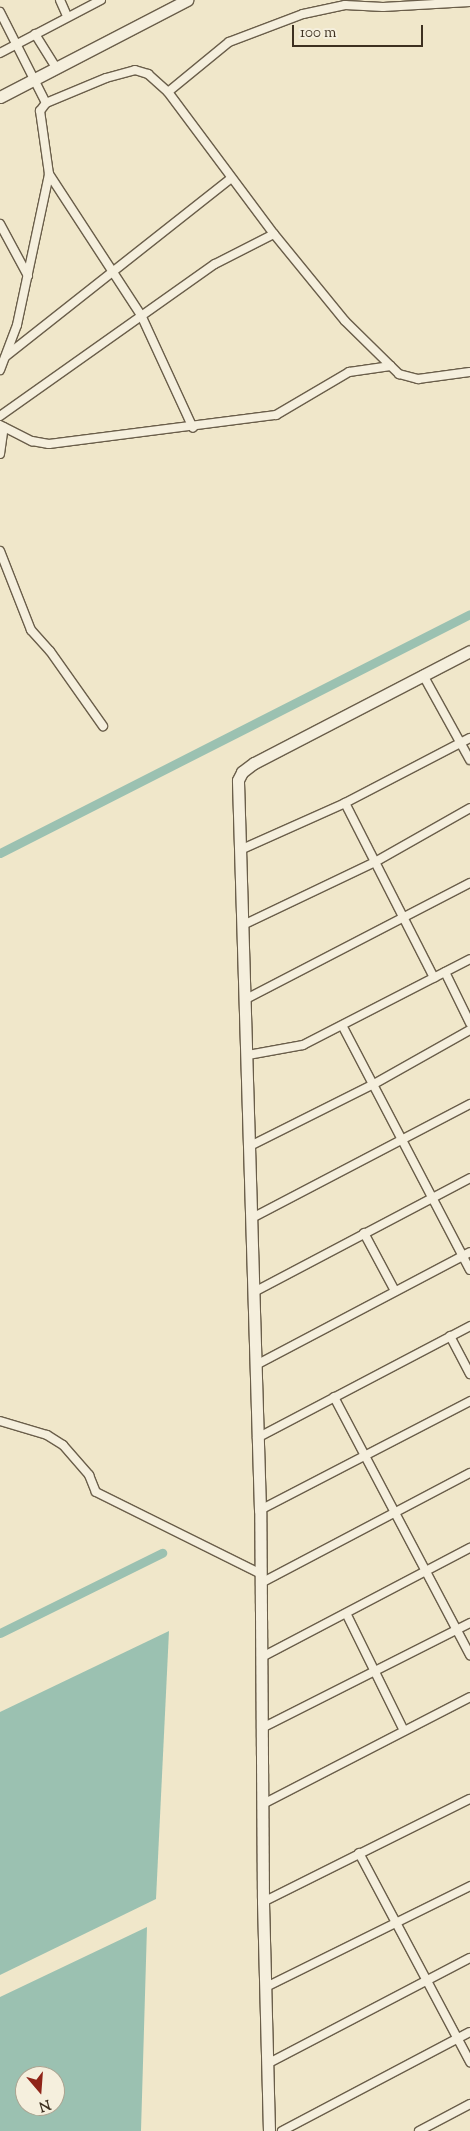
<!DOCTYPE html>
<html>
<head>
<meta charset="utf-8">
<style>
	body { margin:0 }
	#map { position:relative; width:470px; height:2131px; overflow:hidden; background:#f0e7ca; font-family:"Sorts Mill Goudy",serif }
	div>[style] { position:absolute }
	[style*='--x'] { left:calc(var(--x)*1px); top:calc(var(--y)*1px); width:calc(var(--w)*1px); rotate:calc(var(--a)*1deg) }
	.water>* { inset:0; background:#9bc1b1 }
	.canal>* { height:9px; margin:-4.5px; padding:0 4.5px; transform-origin:4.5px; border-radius:4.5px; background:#9bc1b1 }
	.roads { filter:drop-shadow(1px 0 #6a5e4a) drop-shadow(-1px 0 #6a5e4a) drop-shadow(0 1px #6a5e4a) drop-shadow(0 -1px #6a5e4a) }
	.street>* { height:8px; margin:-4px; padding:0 4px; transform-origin:4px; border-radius:4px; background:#f5efdd }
	.secondary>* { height:11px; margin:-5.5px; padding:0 5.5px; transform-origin:5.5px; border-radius:5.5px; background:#f5efdd }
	span { translate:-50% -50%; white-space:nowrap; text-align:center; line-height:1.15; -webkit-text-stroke:5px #f5efdd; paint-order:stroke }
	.north { position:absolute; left:15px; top:2066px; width:50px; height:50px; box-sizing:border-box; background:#f5efdd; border:1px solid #aba391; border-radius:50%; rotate:162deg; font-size:14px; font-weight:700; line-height:20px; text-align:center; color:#3d3020 }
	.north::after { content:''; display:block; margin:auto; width:18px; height:22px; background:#8f2418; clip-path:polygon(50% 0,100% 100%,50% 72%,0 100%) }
	.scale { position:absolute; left:292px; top:25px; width:131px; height:22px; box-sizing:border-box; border:2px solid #3d3020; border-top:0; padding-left:6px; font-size:15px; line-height:18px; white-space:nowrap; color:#3d3020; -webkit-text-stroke:4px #f5efdd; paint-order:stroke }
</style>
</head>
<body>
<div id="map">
	<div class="water">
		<div style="clip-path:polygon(169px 1631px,156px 1899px,0 1975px,0 1712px)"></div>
		<div style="clip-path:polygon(evenodd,147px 1927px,141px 2131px,0 2131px,0 1997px,147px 1927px,25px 2076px,55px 2076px,55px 2106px,25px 2106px,25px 2076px)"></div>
	</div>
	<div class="canal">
		<div style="--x:0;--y:853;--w:527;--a:-26.95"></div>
		<div style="--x:0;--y:1633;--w:181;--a:-26.3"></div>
	</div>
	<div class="roads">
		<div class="street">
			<div style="--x:60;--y:0;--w:17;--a:66"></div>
			<div style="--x:0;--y:12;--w:102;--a:63.2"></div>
			<div style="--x:35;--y:34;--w:40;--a:58"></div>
			<div style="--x:0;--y:53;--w:114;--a:-27.7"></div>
			<div style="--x:168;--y:92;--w:79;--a:-39.3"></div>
			<div style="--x:229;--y:42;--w:79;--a:-20.7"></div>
			<div style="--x:303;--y:14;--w:43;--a:-12.1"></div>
			<div style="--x:345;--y:5;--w:38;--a:3"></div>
			<div style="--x:383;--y:7;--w:87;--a:-3.3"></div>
			<div style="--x:49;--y:174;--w:168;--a:56.9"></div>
			<div style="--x:141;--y:315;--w:124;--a:65.3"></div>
			<div style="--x:0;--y:224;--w:59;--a:61.7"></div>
			<div style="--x:6;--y:356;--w:287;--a:-38.3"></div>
			<div style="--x:0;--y:370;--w:48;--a:-69.3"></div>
			<div style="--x:17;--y:325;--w:154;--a:-78"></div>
			<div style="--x:49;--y:174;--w:64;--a:-98.1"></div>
			<div style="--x:40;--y:111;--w:10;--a:-53"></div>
			<div style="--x:46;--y:103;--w:65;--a:-22.6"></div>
			<div style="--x:106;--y:78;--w:30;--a:-15"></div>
			<div style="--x:135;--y:70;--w:14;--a:17"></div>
			<div style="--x:148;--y:74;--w:27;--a:42"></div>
			<div style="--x:168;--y:92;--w:177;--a:53.3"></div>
			<div style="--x:274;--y:234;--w:112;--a:50.8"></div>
			<div style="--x:345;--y:321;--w:76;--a:44.5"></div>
			<div style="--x:399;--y:374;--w:20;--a:15"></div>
			<div style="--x:418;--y:379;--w:52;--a:-7.7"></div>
			<div style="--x:0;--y:416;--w:263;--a:-35.3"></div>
			<div style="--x:215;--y:264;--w:66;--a:-27"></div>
			<div style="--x:0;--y:425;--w:36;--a:27"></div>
			<div style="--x:32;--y:441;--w:17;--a:10"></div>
			<div style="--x:49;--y:444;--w:229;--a:-7.3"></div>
			<div style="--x:276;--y:415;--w:85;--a:-30.5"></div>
			<div style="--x:349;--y:372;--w:42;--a:-8.1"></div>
			<div style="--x:0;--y:454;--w:27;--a:-82"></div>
			<div style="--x:0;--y:551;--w:85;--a:68.6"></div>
			<div style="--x:31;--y:630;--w:28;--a:48"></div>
			<div style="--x:50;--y:651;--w:92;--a:54.8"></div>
			<div style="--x:423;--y:675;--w:97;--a:61.1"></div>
			<div style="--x:345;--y:803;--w:196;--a:63"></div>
			<div style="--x:240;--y:850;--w:115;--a:-24.1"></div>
			<div style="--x:345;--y:803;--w:141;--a:-27.5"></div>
			<div style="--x:243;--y:925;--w:146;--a:-25.5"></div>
			<div style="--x:375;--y:862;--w:109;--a:-29.6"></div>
			<div style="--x:445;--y:972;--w:57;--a:63.9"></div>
			<div style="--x:246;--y:999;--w:252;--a:-27.4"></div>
			<div style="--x:343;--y:1027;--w:274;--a:62.4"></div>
			<div style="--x:248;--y:1055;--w:56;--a:-10.3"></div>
			<div style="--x:303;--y:1045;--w:188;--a:-27.2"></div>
			<div style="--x:250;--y:1146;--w:139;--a:-26.6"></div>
			<div style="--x:374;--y:1084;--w:110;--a:-29.4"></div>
			<div style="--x:252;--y:1218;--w:246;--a:-27.6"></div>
			<div style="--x:364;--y:1233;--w:66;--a:61.9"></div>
			<div style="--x:254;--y:1292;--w:244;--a:-27.8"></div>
			<div style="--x:450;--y:1336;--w:43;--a:62.2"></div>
			<div style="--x:256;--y:1365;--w:242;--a:-27.8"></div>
			<div style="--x:334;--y:1397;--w:292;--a:62.2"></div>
			<div style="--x:0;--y:1421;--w:49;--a:16.6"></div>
			<div style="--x:47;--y:1435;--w:19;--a:32"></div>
			<div style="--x:63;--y:1445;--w:40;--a:49"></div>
			<div style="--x:89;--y:1475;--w:18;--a:68"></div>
			<div style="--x:96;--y:1492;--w:184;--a:26.4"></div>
			<div style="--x:257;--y:1438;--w:241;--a:-27.7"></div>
			<div style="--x:260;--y:1510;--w:237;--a:-27.4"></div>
			<div style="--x:261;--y:1583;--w:236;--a:-27.8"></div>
			<div style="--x:347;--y:1615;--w:129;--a:63.8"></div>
			<div style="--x:262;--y:1657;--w:235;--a:-27.7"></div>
			<div style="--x:262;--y:1728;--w:233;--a:-26.8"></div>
			<div style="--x:263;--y:1804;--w:233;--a:-27.3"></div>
			<div style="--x:359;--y:1853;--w:237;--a:62"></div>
			<div style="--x:263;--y:1902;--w:231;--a:-26.5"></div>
			<div style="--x:266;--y:1987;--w:228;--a:-26.3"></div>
			<div style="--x:267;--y:2064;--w:229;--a:-27.6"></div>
			<div style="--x:282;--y:2131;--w:212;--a:-27.8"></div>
			<div style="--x:419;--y:2131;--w:58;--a:-27.9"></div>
		</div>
		<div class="secondary">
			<div style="--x:0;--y:97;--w:211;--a:-27.4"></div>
			<div style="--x:269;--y:2131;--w:229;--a:-91.5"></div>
			<div style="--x:263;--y:1902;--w:392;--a:-90.4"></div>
			<div style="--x:260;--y:1510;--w:730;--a:-91.73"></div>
			<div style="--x:238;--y:780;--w:9;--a:-63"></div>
			<div style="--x:242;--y:772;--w:15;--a:-37"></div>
			<div style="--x:254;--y:763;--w:243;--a:-27.4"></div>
		</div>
	</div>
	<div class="north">N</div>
	<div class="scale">100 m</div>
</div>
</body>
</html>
